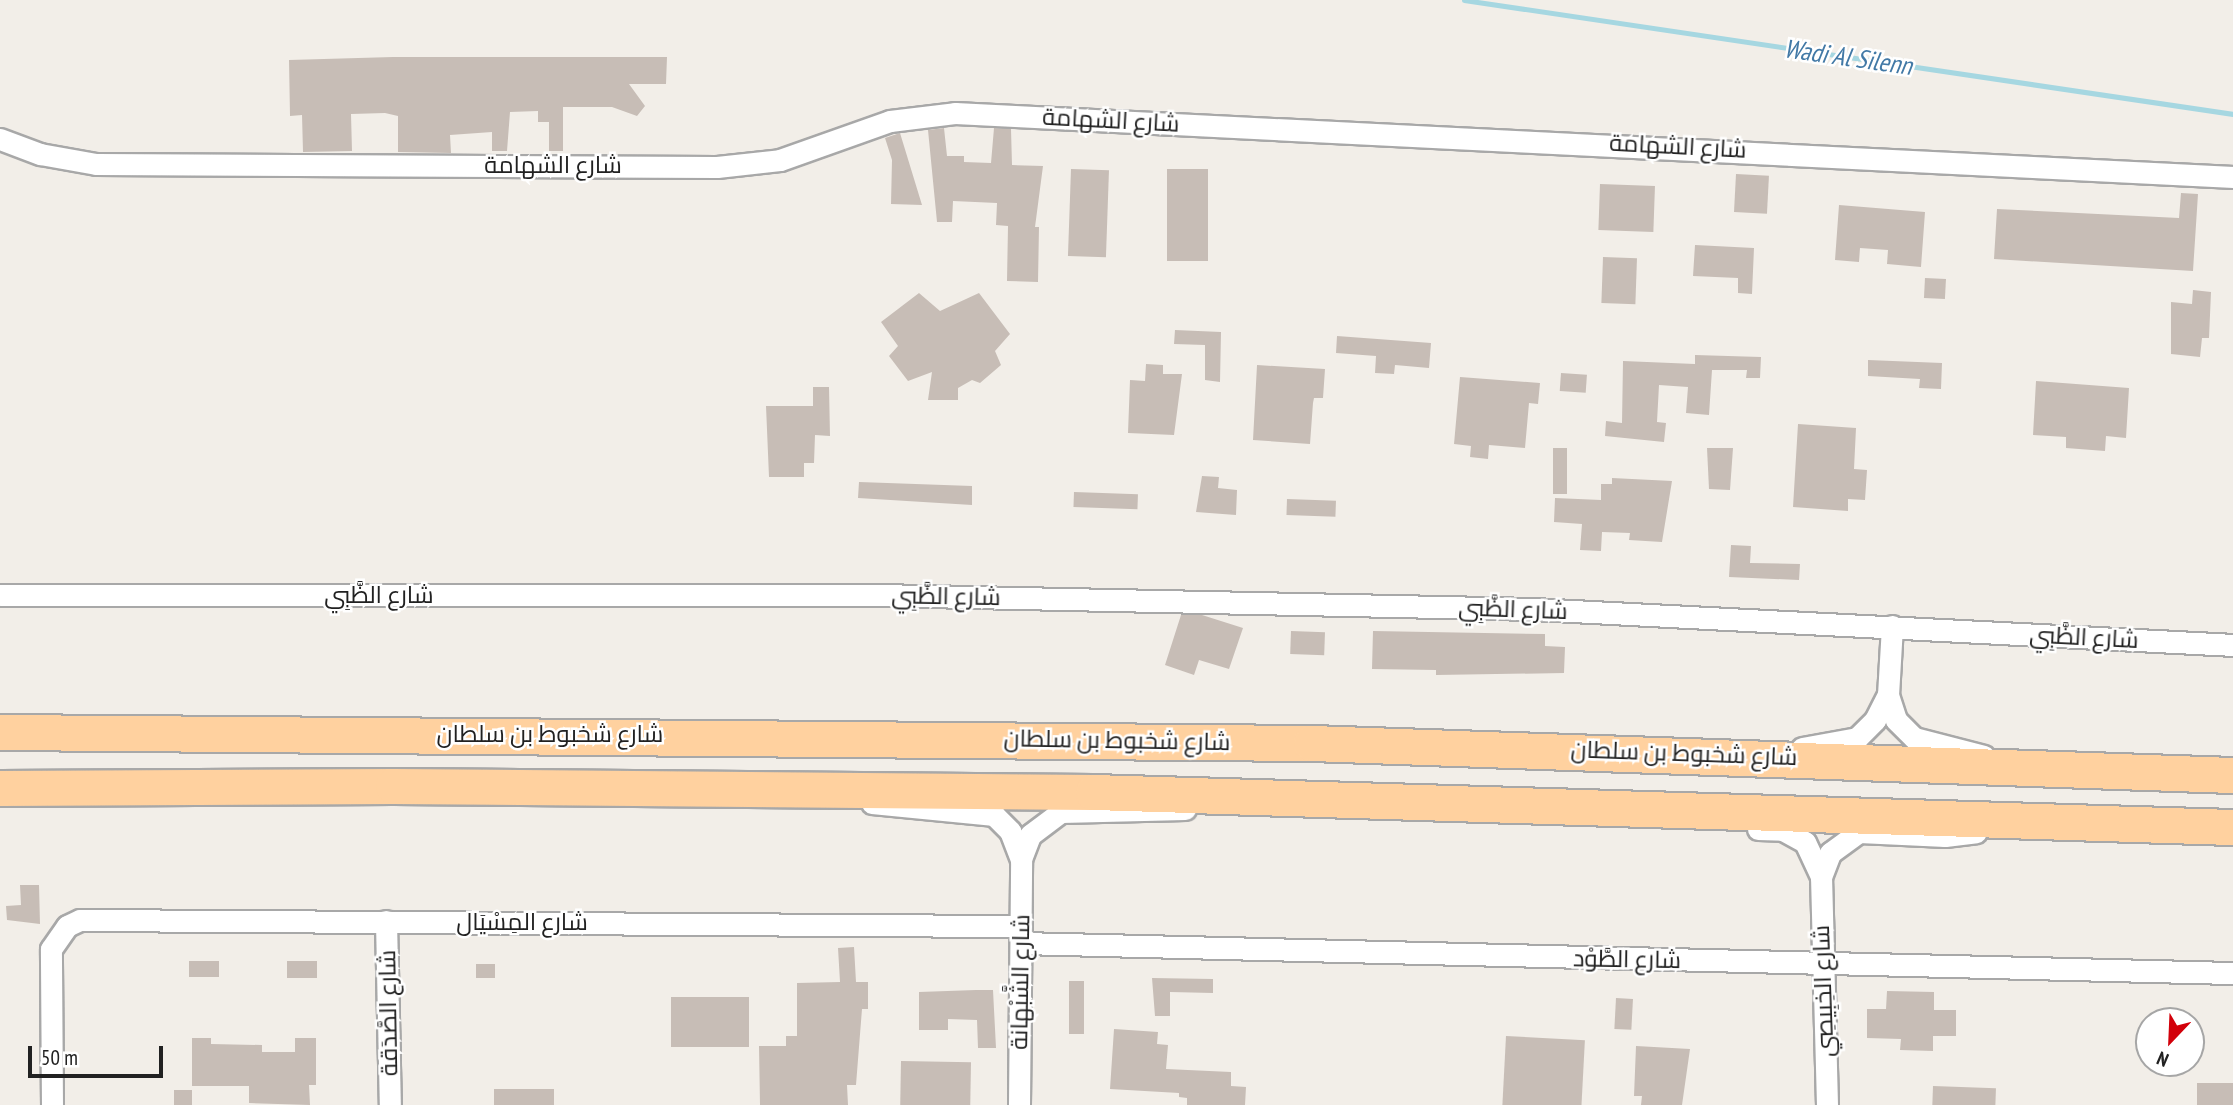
<!DOCTYPE html>
<html>
<head>
<meta charset="utf-8">
<style>
	body { margin:0 }
	#map { position:relative; width:2233px; height:1105px; overflow:hidden; background:#f2eee8; font-family:"PT Sans Narrow",Cairo,sans-serif }
	div>[style] { position:absolute }
	[style*='--x'] { left:calc(var(--x)*1px); top:calc(var(--y)*1px); width:calc(var(--w)*1px); rotate:calc(var(--a)*1deg) }
	.stream>* { height:5px; margin:-2.5px; padding:0 2.5px; transform-origin:2.5px; border-radius:2.5px; background:#a6d7e1 }
	.building>* { inset:0; background:#c7bdb6; transform-origin:0 0 }
	.roads { filter:drop-shadow(2px 0 #a8a8a8) drop-shadow(-2px 0 #a8a8a8) drop-shadow(0 2px #a8a8a8) drop-shadow(0 -2px #a8a8a8) }
	.street>* { height:21px; margin:-10.5px; padding:0 10.5px; transform-origin:10.5px; border-radius:10.5px; background:#fff }
	.primary>* { height:35px; margin:-17.5px; padding:0 17.5px; transform-origin:17.5px; border-radius:17.5px; background:#ffd19f }
	span { translate:-50% -50%; white-space:nowrap; text-align:center; line-height:1.15; -webkit-text-stroke:5px #fff; paint-order:stroke }
	.street-label { font-size:24px; color:#212121 }
	.water-label { font-size:26px; color:#4279a6; font-style:italic }
	.north { position:absolute; left:2135px; top:1007px; width:70px; height:70px; box-sizing:border-box; background:#fff; border:2px solid #a6a6a6; border-radius:50%; rotate:203deg; font-size:19px; font-weight:700; line-height:28px; text-align:center; color:#212121 }
	.north::after { content:''; display:block; margin:auto; width:24px; height:32px; background:#d2000a; clip-path:polygon(50% 0,100% 100%,50% 72%,0 100%) }
	.scale { position:absolute; left:28px; top:1046px; width:135px; height:32px; box-sizing:border-box; border:4px solid #212121; border-top:0; padding-left:9px; font-size:21px; line-height:24px; white-space:nowrap; color:#212121; -webkit-text-stroke:5px #fff; paint-order:stroke }
</style>
</head>
<body>
<div id="map">
	<div class="stream">
		<div style="--x:1464;--y:0;--w:777;--a:8.43"></div>
	</div>
	<div class="building">
		<div style="clip-path:polygon(393px 57px,667px 57px,666px 84px,629px 84px,645px 106px,637px 116px,612px 107px,563px 107px,563px 151px,549px 151px,549px 122px,538px 122px,538px 111px,510px 112px,507px 151px,492px 151px,492px 132px,450px 135px,451px 153px,398px 152px,398px 116px,385px 113px,351px 114px,352px 151px,303px 152px,302px 115px,290px 116px,289px 60px)"></div>
		<div style="clip-path:polygon(944px 128px,947px 156px,964px 156px,964px 162px,991px 163px,994px 128px,1011px 129px,1012px 165px,1043px 166px,1035px 227px,1039px 227px,1038px 282px,1007px 281px,1008px 226px,996px 225px,997px 203px,953px 201px,952px 222px,937px 222px,928px 130px)"></div>
		<div style="clip-path:polygon(900px 133px,922px 205px,891px 204px,892px 160px,885px 138px)"></div>
		<div style="left:1071px;top:169px;width:38px;height:87px;rotate:2deg"></div>
		<div style="left:1167px;top:169px;width:41px;height:92px"></div>
		<div style="left:1736px;top:174px;width:33px;height:38px;rotate:3deg"></div>
		<div style="left:1600px;top:184px;width:55px;height:46px;rotate:2deg"></div>
		<div style="clip-path:polygon(2181px 193px,2198px 194px,2193px 271px,1994px 259px,1997px 209px,2179px 218px)"></div>
		<div style="clip-path:polygon(1839px 205px,1925px 212px,1921px 267px,1887px 264px,1888px 250px,1860px 248px,1859px 262px,1835px 260px)"></div>
		<div style="clip-path:polygon(1695px 245px,1754px 248px,1752px 294px,1738px 293px,1738px 278px,1693px 276px)"></div>
		<div style="left:1603px;top:257px;width:34px;height:46px;rotate:2deg"></div>
		<div style="left:1925px;top:278px;width:21px;height:20px;rotate:3deg"></div>
		<div style="clip-path:polygon(2193px 290px,2211px 292px,2209px 338px,2202px 338px,2200px 357px,2171px 354px,2171px 302px,2192px 304px)"></div>
		<div style="clip-path:polygon(919px 293px,940px 311px,979px 293px,1010px 334px,995px 351px,1001px 365px,980px 383px,972px 380px,958px 388px,958px 400px,928px 400px,932px 372px,908px 381px,889px 356px,898px 346px,881px 322px)"></div>
		<div style="clip-path:polygon(1175px 330px,1221px 332px,1220px 382px,1205px 380px,1205px 345px,1174px 344px)"></div>
		<div style="clip-path:polygon(1337px 336px,1431px 343px,1429px 368px,1395px 365px,1394px 374px,1375px 373px,1376px 356px,1336px 353px)"></div>
		<div style="clip-path:polygon(1695px 355px,1761px 357px,1760px 378px,1746px 378px,1747px 370px,1712px 370px,1709px 415px,1686px 413px,1688px 387px,1659px 385px,1657px 422px,1666px 423px,1664px 442px,1605px 436px,1606px 421px,1622px 423px,1623px 361px,1695px 364px)"></div>
		<div style="clip-path:polygon(1868px 360px,1942px 363px,1941px 389px,1919px 388px,1920px 379px,1868px 376px)"></div>
		<div style="clip-path:polygon(1146px 364px,1163px 365px,1163px 374px,1182px 374px,1174px 435px,1128px 433px,1130px 380px,1145px 381px)"></div>
		<div style="clip-path:polygon(1257px 365px,1325px 369px,1323px 398px,1314px 398px,1313px 403px,1310px 444px,1253px 440px)"></div>
		<div style="left:1561px;top:373px;width:26px;height:18px;rotate:4deg"></div>
		<div style="clip-path:polygon(1460px 377px,1540px 383px,1538px 404px,1529px 403px,1525px 448px,1489px 445px,1488px 459px,1470px 457px,1471px 446px,1454px 444px)"></div>
		<div style="clip-path:polygon(2036px 381px,2129px 388px,2126px 438px,2106px 436px,2105px 451px,2066px 448px,2066px 437px,2033px 435px)"></div>
		<div style="clip-path:polygon(813px 387px,829px 387px,830px 436px,815px 435px,814px 463px,804px 463px,804px 477px,769px 477px,766px 406px,813px 406px)"></div>
		<div style="clip-path:polygon(1798px 424px,1856px 428px,1854px 469px,1867px 470px,1865px 500px,1848px 499px,1848px 511px,1793px 507px)"></div>
		<div style="left:1553px;top:448px;width:14px;height:46px"></div>
		<div style="clip-path:polygon(1707px 448px,1733px 448px,1730px 490px,1709px 489px)"></div>
		<div style="clip-path:polygon(1202px 476px,1219px 477px,1218px 488px,1237px 490px,1236px 515px,1196px 512px)"></div>
		<div style="clip-path:polygon(1612px 478px,1672px 481px,1662px 542px,1629px 540px,1630px 533px,1602px 532px,1601px 551px,1580px 550px,1582px 524px,1554px 522px,1555px 498px,1601px 500px,1601px 484px,1612px 484px)"></div>
		<div style="clip-path:polygon(859px 482px,972px 486px,972px 505px,858px 498px)"></div>
		<div style="left:1074px;top:492px;width:64px;height:15px;rotate:2deg"></div>
		<div style="left:1287px;top:499px;width:49px;height:16px;rotate:2deg"></div>
		<div style="clip-path:polygon(1731px 545px,1751px 546px,1750px 563px,1800px 564px,1799px 580px,1729px 577px)"></div>
		<div style="clip-path:polygon(1181px 615px,1202px 615px,1243px 628px,1229px 669px,1199px 660px,1194px 675px,1165px 665px)"></div>
		<div style="left:1291px;top:631px;width:34px;height:23px;rotate:2deg"></div>
		<div style="clip-path:polygon(1373px 631px,1545px 634px,1545px 646px,1565px 647px,1564px 673px,1436px 675px,1436px 670px,1372px 669px)"></div>
		<div style="clip-path:polygon(20px 885px,39px 885px,40px 924px,7px 920px,6px 906px,21px 905px)"></div>
		<div style="clip-path:polygon(854px 947px,856px 982px,868px 982px,868px 1009px,862px 1009px,856px 1085px,847px 1085px,848px 1105px,760px 1105px,759px 1046px,786px 1046px,786px 1036px,797px 1036px,797px 983px,840px 982px,838px 948px)"></div>
		<div style="left:189px;top:961px;width:30px;height:16px"></div>
		<div style="left:287px;top:961px;width:30px;height:17px"></div>
		<div style="left:476px;top:964px;width:19px;height:14px"></div>
		<div style="clip-path:polygon(1152px 978px,1213px 979px,1213px 993px,1170px 992px,1170px 1016px,1155px 1016px)"></div>
		<div style="left:1069px;top:981px;width:15px;height:53px"></div>
		<div style="clip-path:polygon(976px 990px,993px 990px,996px 1048px,978px 1048px,977px 1020px,948px 1019px,948px 1030px,919px 1030px,919px 992px)"></div>
		<div style="clip-path:polygon(1887px 991px,1934px 992px,1934px 1010px,1956px 1010px,1956px 1036px,1933px 1036px,1933px 1051px,1900px 1050px,1901px 1039px,1867px 1038px,1867px 1009px,1886px 1009px)"></div>
		<div style="left:671px;top:997px;width:78px;height:50px"></div>
		<div style="left:1616px;top:998px;width:17px;height:31px;rotate:3deg"></div>
		<div style="clip-path:polygon(1114px 1029px,1158px 1032px,1157px 1044px,1168px 1045px,1166px 1069px,1231px 1072px,1231px 1086px,1246px 1087px,1245px 1105px,1187px 1105px,1187px 1098px,1179px 1097px,1179px 1093px,1110px 1089px)"></div>
		<div style="left:1506px;top:1036px;width:79px;height:69px;rotate:3deg"></div>
		<div style="clip-path:polygon(192px 1038px,211px 1038px,211px 1044px,262px 1045px,262px 1052px,295px 1052px,295px 1038px,316px 1038px,316px 1085px,309px 1085px,310px 1105px,249px 1103px,249px 1086px,192px 1086px)"></div>
		<div style="clip-path:polygon(1636px 1046px,1690px 1049px,1682px 1105px,1641px 1105px,1642px 1096px,1634px 1096px)"></div>
		<div style="left:901px;top:1061px;width:70px;height:44px;rotate:1deg"></div>
		<div style="left:2197px;top:1083px;width:36px;height:22px"></div>
		<div style="left:1933px;top:1086px;width:63px;height:19px;rotate:2deg"></div>
		<div style="left:494px;top:1089px;width:60px;height:16px"></div>
		<div style="left:174px;top:1090px;width:18px;height:15px"></div>
	</div>
	<div class="roads">
		<div class="street">
			<div style="--x:0;--y:139;--w:43;--a:20.6"></div>
			<div style="--x:40;--y:154;--w:57;--a:10.1"></div>
			<div style="--x:96;--y:164;--w:621;--a:0.28"></div>
			<div style="--x:717;--y:167;--w:63;--a:-6.3"></div>
			<div style="--x:780;--y:160;--w:117;--a:-19.5"></div>
			<div style="--x:890;--y:121;--w:65;--a:-7"></div>
			<div style="--x:955;--y:113;--w:1280;--a:2.87"></div>
			<div style="--x:0;--y:595;--w:877;--a:0"></div>
			<div style="--x:877;--y:595;--w:656;--a:1.22"></div>
			<div style="--x:1533;--y:609;--w:701;--a:2.94"></div>
			<div style="--x:1892;--y:626;--w:69;--a:93.3"></div>
			<div style="--x:1888;--y:695;--w:26;--a:72"></div>
			<div style="--x:1896;--y:720;--w:25;--a:45"></div>
			<div style="--x:1914;--y:738;--w:72;--a:14.4"></div>
			<div style="--x:1802;--y:748;--w:56;--a:-10.3"></div>
			<div style="--x:1857;--y:738;--w:25;--a:-45"></div>
			<div style="--x:1875;--y:720;--w:28;--a:-63"></div>
			<div style="--x:872;--y:803;--w:123;--a:5.6"></div>
			<div style="--x:994;--y:815;--w:23;--a:45"></div>
			<div style="--x:1010;--y:831;--w:30;--a:69"></div>
			<div style="--x:1758;--y:829;--w:25;--a:2"></div>
			<div style="--x:1783;--y:830;--w:25;--a:29"></div>
			<div style="--x:1805;--y:842;--w:38;--a:65"></div>
			<div style="--x:386;--y:921;--w:184;--a:88.8"></div>
			<div style="--x:1021;--y:943;--w:1212;--a:1.42"></div>
			<div style="--x:52;--y:1105;--w:156;--a:-90.4"></div>
			<div style="--x:51;--y:949;--w:28;--a:-55"></div>
			<div style="--x:67;--y:926;--w:14;--a:-25"></div>
			<div style="--x:80;--y:920;--w:941;--a:0.37"></div>
			<div style="--x:1019;--y:1105;--w:246;--a:-89.5"></div>
			<div style="--x:1021;--y:859;--w:26;--a:-69"></div>
			<div style="--x:1030;--y:835;--w:39;--a:-37"></div>
			<div style="--x:1061;--y:812;--w:124;--a:-1.4"></div>
			<div style="--x:1827;--y:1105;--w:228;--a:-91.5"></div>
			<div style="--x:1821;--y:877;--w:26;--a:-69"></div>
			<div style="--x:1830;--y:853;--w:36;--a:-36"></div>
			<div style="--x:1859;--y:832;--w:86;--a:2.7"></div>
			<div style="--x:1945;--y:836;--w:31;--a:-7"></div>
		</div>
		<div class="primary">
			<div style="--x:0;--y:732;--w:1311;--a:0.48"></div>
			<div style="--x:1311;--y:743;--w:923;--a:1.99"></div>
			<div style="--x:0;--y:788;--w:393;--a:-0.3"></div>
			<div style="--x:393;--y:786;--w:700;--a:0.49"></div>
			<div style="--x:1093;--y:792;--w:1141;--a:1.76"></div>
		</div>
	</div>
	<div class="street-label">
		<span style="left:1111px;top:120px;rotate:3deg">شارع الشهامة</span>
		<span style="left:1678px;top:146px;rotate:3deg">شارع الشهامة</span>
		<span style="left:553px;top:165px">شارع الشهامة</span>
		<span style="left:379px;top:595px">شارع الظَّبِي</span>
		<span style="left:946px;top:596px;rotate:1deg">شارع الظَّبِي</span>
		<span style="left:1513px;top:609px;rotate:2deg">شارع الظَّبِي</span>
		<span style="left:2084px;top:637px;rotate:3deg">شارع الظَّبِي</span>
		<span style="left:550px;top:734px">شارع شخبوط بن سلطان</span>
		<span style="left:1117px;top:740px;rotate:1deg">شارع شخبوط بن سلطان</span>
		<span style="left:1684px;top:753px;rotate:2deg">شارع شخبوط بن سلطان</span>
		<span style="left:522px;top:922px">شارع المِسْيَال</span>
		<span style="left:1627px;top:959px;rotate:1deg">شارع الطَّوْد</span>
		<span style="left:1020px;top:982px;rotate:-89deg">شارع الشَّبْهانة</span>
		<span style="left:1823px;top:991px;rotate:-92deg">شارع الخِبِيصِي</span>
		<span style="left:388px;top:1013px;rotate:-91deg">شارع الصَّدَقة</span>
	</div>
	<div class="water-label">
		<span style="left:1848px;top:57px;rotate:8deg">Wadi Al Silenn</span>
	</div>
	<div class="north">N</div>
	<div class="scale">50 m</div>
</div>
</body>
</html>
